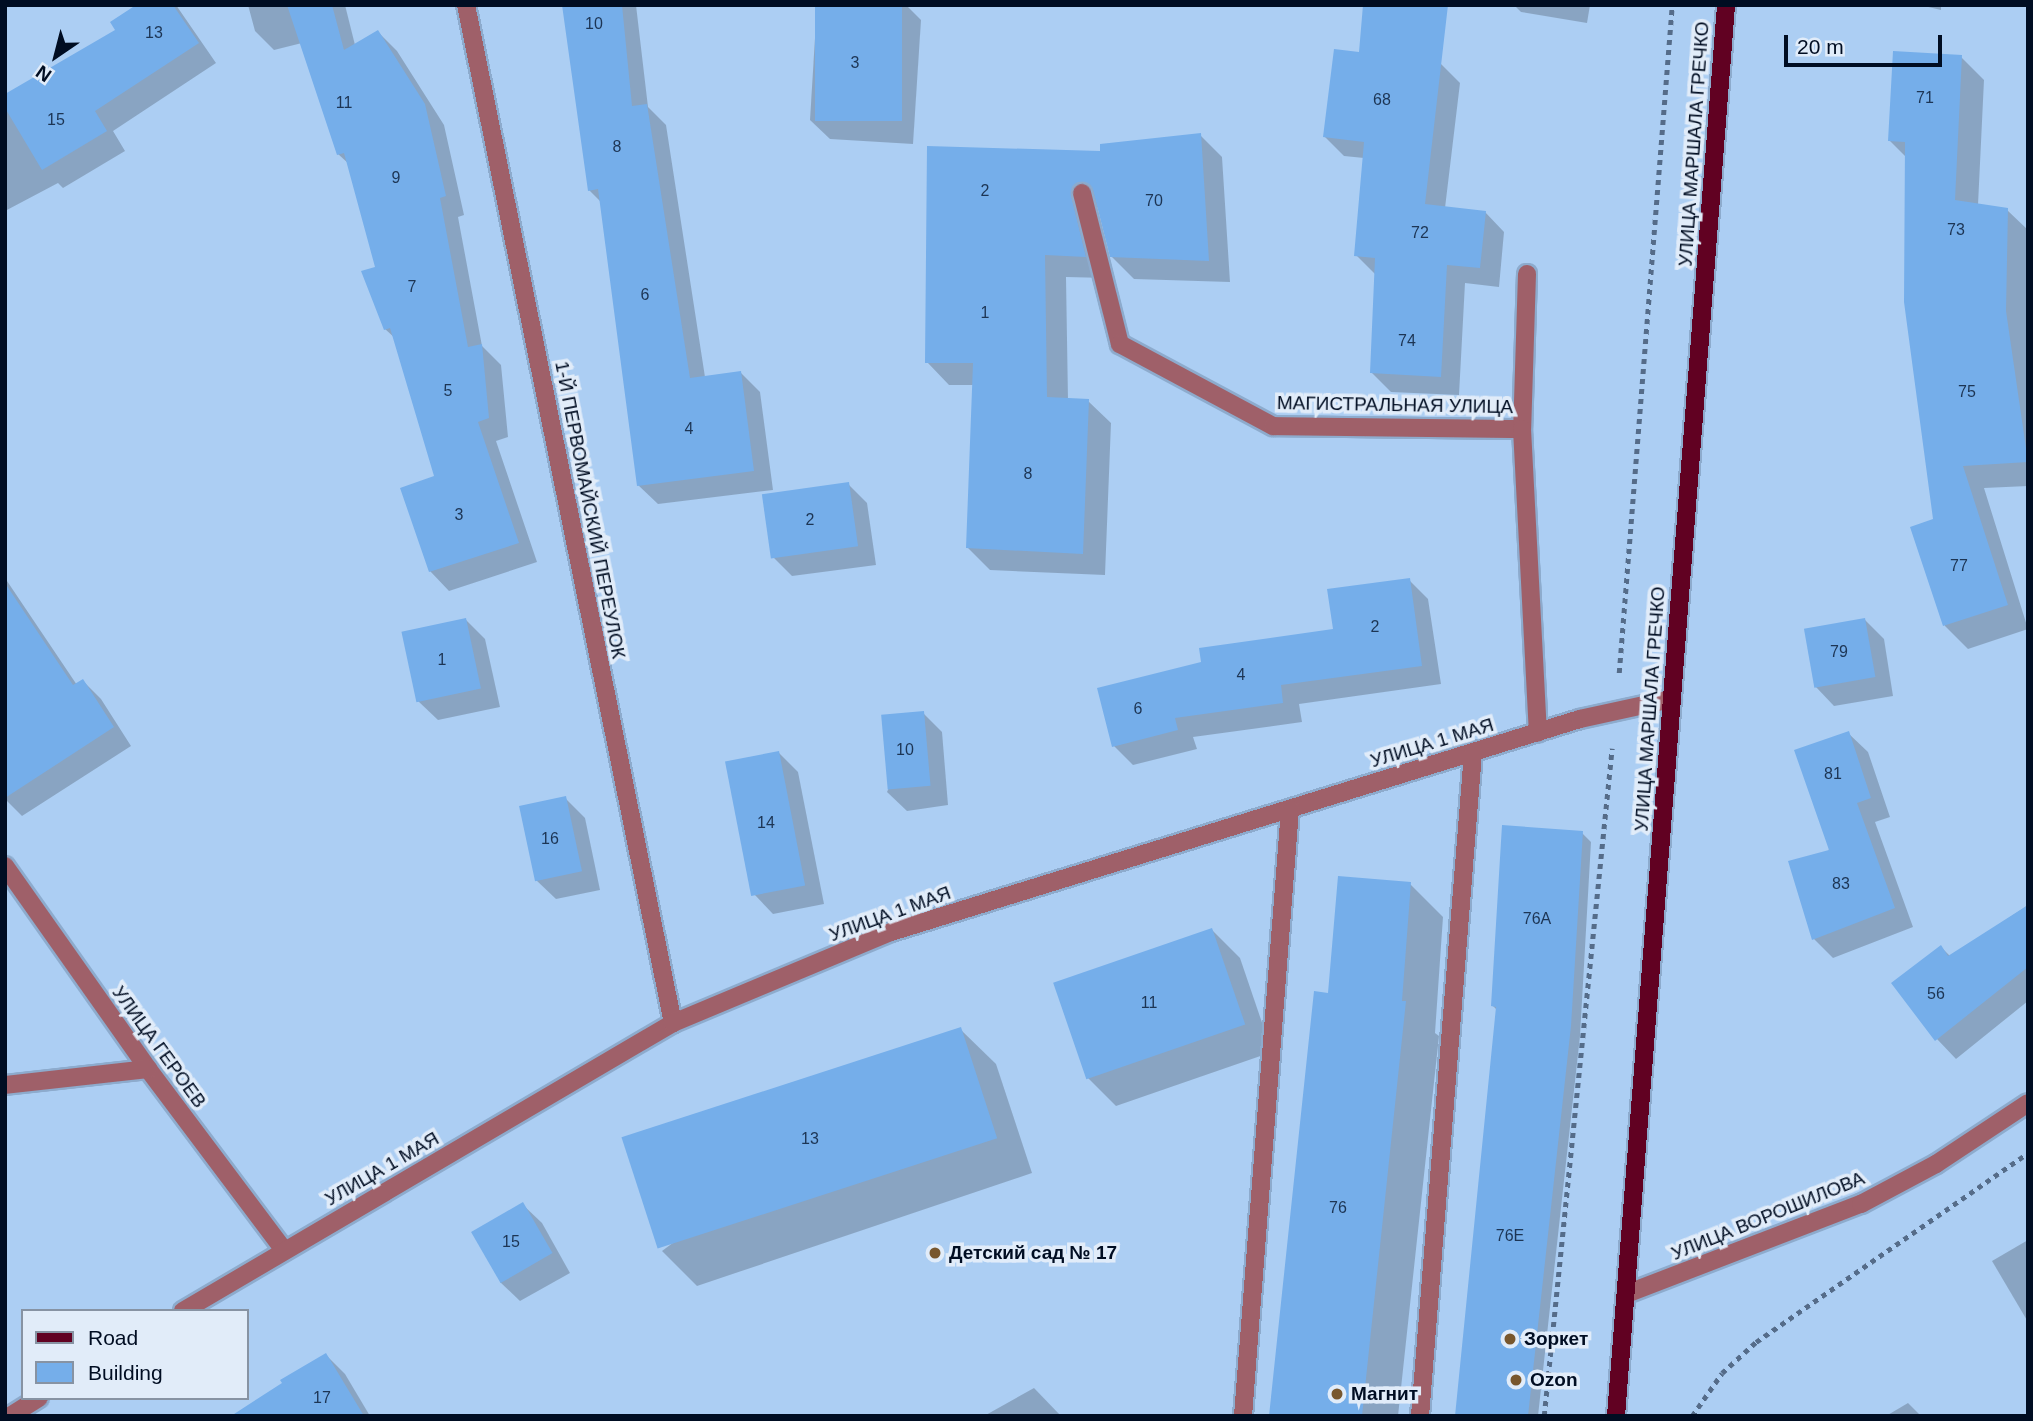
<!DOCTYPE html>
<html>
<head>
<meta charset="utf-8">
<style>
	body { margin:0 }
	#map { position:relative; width:2033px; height:1421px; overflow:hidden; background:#accef3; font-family:Arial,sans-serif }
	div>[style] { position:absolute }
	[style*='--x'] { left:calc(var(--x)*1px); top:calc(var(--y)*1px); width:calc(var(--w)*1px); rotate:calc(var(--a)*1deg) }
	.shadow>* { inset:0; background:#0003 }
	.building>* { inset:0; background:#75aeea; transform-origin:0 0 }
	.path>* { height:4.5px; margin-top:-2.25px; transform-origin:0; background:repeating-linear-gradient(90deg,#556c89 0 5px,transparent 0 10px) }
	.roads { filter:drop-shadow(2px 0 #8dabcd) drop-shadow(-2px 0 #8dabcd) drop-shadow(0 2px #8dabcd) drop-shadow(0 -2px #8dabcd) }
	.minor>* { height:18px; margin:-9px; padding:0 9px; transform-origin:9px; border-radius:9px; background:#9f6069 }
	.major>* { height:18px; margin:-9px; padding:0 9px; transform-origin:9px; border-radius:9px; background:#610122 }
	.dots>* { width:19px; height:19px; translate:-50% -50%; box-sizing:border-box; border:4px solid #e1ecf9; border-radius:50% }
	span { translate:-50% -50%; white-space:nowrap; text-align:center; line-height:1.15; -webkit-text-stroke:7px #e1ecf9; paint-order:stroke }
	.number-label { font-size:16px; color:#1d3554 }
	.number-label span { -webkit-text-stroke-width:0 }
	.street-label { font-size:19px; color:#000d22 }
	.poi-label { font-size:19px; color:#000d22; font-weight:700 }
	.left { translate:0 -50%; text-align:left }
	.frame { position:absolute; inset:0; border:7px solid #000d22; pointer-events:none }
	.legend { position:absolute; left:21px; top:1309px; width:228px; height:91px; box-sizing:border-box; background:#e1ecf9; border:2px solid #8793a3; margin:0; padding:9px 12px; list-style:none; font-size:21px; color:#000d22 }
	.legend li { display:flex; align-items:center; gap:14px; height:35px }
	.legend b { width:35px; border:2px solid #8793a3 }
	.north { position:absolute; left:21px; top:21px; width:70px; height:70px; -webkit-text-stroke:5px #e1ecf9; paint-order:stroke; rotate:215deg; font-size:19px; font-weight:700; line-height:28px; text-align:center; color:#000d22 }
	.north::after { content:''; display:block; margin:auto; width:24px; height:32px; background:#000d22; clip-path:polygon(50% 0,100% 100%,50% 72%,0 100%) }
	.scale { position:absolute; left:1784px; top:35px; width:158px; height:32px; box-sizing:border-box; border:4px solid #000d22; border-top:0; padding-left:9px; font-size:21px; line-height:24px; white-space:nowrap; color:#000d22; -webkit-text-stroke:5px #e1ecf9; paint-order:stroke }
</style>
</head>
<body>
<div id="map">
	<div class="shadow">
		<div style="clip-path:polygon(139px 5px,176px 5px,216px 63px,113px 131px,125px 151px,63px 188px,58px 183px,5px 211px,6px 106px,118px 30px)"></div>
		<div style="clip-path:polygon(248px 5px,345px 5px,355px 45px,378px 32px,397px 51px,444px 125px,464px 215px,458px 217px,482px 346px,501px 365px,508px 437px,496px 441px,537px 562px,449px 591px,430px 571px,437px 477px,396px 339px,385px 329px,377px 268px,349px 164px,338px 154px,302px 43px,274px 50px,255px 31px)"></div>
		<div style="clip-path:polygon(564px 5px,636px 5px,648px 107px,666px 125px,705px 377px,741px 373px,760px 392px,773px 490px,658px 504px,638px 485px,601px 202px,589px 190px)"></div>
		<div style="clip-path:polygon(817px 5px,906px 5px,921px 20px,913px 144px,830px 139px,810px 120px)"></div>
		<div style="clip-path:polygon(1514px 5px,1590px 5px,1587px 23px,1521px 12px)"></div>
		<div style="clip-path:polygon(1920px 5px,1941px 5px,1941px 10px)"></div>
		<div style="clip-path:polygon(1961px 57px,1984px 80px,1978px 205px,2007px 210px,2028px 230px,2028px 486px,1984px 488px,2028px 629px,1968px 649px,1945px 626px,1912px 528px,1935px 520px,1906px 157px,1889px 140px)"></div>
		<div style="clip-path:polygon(1441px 64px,1460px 83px,1445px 208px,1485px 212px,1504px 232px,1499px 287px,1465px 283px,1459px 395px,1391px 392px,1372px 373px,1375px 274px,1356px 255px,1364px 158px,1344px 156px,1325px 137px)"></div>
		<div style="clip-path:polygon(1200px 135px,1222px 157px,1230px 282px,1134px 279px,1111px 256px,1098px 207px,1093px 212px,1107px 278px,1066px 277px,1068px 400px,1088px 401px,1111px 423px,1105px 575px,990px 570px,968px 548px,974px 385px,949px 385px,927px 362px,929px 148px,1102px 152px)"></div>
		<div style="clip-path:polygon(848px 484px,867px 503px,876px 565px,792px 576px,773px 557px)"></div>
		<div style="clip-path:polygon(5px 578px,77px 685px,83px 681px,101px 699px,131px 746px,22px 816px,5px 799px)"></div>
		<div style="clip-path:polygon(1409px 580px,1428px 599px,1441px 684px,1299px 704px,1302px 722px,1193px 737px,1197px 749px,1133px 765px,1114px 746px,1335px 631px)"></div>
		<div style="clip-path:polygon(466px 620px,485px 639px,500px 707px,438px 720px,418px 701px)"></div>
		<div style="clip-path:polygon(1865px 620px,1884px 639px,1893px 696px,1834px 706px,1815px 686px)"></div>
		<div style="clip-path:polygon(923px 713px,942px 732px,948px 805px,907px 811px,887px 792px)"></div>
		<div style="clip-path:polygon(1848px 733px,1868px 752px,1890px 817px,1875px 822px,1913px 927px,1833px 958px,1814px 939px)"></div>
		<div style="clip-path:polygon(779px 753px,798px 772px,824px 904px,773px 914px,754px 894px)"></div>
		<div style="clip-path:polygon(565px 798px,585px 818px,600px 890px,556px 899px,536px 880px)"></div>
		<div style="clip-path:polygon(1582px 833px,1591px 842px,1580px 1036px,1538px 1416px,1456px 1416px,1497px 1010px,1493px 1006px)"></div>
		<div style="clip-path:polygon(1410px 884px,1443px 917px,1435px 1033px,1439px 1036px,1398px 1416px,1271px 1416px,1329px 995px)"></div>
		<div style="clip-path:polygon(2028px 905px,2028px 1001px,1956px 1059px,1937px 1039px,1941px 947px,1951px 957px)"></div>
		<div style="clip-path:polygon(1212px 930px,1240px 958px,1272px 1052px,1116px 1106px,1088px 1078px)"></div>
		<div style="clip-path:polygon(960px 1029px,996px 1064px,1032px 1173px,697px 1286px,662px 1251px)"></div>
		<div style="clip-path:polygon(522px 1204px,542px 1223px,570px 1273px,520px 1301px,500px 1282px)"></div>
		<div style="clip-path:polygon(2028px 1240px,2028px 1322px,1992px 1261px)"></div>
		<div style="clip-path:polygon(326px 1355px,345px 1374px,370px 1416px,234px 1416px)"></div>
		<div style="clip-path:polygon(1034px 1388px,1061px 1416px,984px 1416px)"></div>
		<div style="clip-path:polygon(1908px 1403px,1921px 1416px,1886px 1416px)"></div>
	</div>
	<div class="building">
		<div style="clip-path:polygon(136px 5px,173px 5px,199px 43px,95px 111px,107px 131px,42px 170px,5px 108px,5px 94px,115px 30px,110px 22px)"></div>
		<div style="clip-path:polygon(287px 5px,332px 5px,344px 50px,378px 30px,425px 104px,446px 196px,440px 198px,468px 347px,482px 344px,489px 418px,478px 422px,519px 543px,429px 572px,400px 488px,434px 476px,390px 328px,384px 330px,361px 271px,375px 267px,344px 153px,337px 155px)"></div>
		<div style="clip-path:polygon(562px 5px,622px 5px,632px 106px,647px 104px,690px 378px,741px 371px,754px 471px,637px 486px,598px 189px,588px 191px)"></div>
		<div style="left:815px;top:5px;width:87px;height:116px"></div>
		<div style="clip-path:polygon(1363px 5px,1448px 5px,1425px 204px,1486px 211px,1480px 268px,1447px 265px,1441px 377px,1370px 373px,1375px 258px,1354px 256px,1364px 142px,1323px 137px,1334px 49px,1359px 52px)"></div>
		<div style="clip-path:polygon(1893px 51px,1962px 55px,1955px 200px,2008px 208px,2006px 311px,2028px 462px,1963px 466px,2008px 605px,1943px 626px,1910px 527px,1933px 519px,1904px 302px,1905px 142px,1888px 141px)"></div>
		<div style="clip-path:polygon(1201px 133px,1209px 261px,1110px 257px,1093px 190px,1084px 182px,1075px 184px,1071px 195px,1086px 257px,1045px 255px,1047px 397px,1089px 399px,1083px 554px,966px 548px,973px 363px,925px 363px,927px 146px,1100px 151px,1100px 144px)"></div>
		<div style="left:849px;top:482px;width:65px;height:88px;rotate:82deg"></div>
		<div style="clip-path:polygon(1410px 578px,1422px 666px,1281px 685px,1283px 703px,1175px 718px,1178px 730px,1112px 747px,1097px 688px,1201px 662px,1199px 648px,1333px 629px,1327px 589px)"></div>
		<div style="clip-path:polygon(5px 583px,73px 685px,83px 679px,114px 727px,5px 798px)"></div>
		<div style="left:466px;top:618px;width:72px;height:66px;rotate:78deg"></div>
		<div style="left:1865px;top:618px;width:60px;height:62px;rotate:80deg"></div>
		<div style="left:924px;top:711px;width:75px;height:43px;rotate:85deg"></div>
		<div style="clip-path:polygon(1849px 731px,1871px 798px,1857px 803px,1895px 908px,1812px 940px,1788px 861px,1829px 850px,1794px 750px)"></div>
		<div style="left:779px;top:751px;width:137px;height:55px;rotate:79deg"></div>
		<div style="left:566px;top:796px;width:77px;height:48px;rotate:78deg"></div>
		<div style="clip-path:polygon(1502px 825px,1583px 831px,1571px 1026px,1528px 1416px,1455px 1416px,1496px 1007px,1491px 1006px)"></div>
		<div style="clip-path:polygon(1338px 876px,1411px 882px,1402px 1001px,1406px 1001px,1362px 1416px,1269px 1416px,1314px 991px,1328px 993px)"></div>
		<div style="clip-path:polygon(2028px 905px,2028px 967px,1935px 1041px,1891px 983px,1941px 945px,1948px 956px)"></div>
		<div style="left:1212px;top:928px;width:102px;height:168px;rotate:71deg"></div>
		<div style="left:961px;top:1027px;width:117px;height:357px;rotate:72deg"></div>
		<div style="left:523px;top:1202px;width:59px;height:60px;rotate:60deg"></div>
		<div style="clip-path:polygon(326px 1353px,364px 1416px,231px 1416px,282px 1383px,280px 1380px)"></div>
	</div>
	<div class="path">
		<div style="--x:1619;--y:673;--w:670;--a:-85.46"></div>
		<div style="--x:1544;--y:1416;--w:671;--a:-84.19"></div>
		<div style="--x:1692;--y:1416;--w:52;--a:-55.1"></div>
		<div style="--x:1722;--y:1373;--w:46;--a:-42.4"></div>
		<div style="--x:1756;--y:1342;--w:331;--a:-34.8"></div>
	</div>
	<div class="roads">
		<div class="minor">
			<div style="--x:466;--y:5;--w:1039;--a:78.51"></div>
			<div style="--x:1082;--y:193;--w:156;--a:75.9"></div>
			<div style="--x:1120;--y:344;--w:174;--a:28.2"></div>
			<div style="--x:1273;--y:426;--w:249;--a:0.7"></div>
			<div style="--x:1527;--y:274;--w:155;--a:91.8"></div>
			<div style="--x:1522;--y:429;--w:304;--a:87"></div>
			<div style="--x:5;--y:866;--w:248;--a:54.8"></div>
			<div style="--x:148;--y:1069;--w:226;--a:53.1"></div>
			<div style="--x:5;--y:1085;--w:144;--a:-6.4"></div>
			<div style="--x:1626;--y:1294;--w:252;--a:-21"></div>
			<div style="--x:1861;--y:1204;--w:85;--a:-28.1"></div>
			<div style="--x:1936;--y:1164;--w:110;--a:-33.5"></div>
			<div style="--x:183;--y:1311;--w:568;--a:-30.45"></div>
			<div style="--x:673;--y:1023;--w:236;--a:-22.7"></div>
			<div style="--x:891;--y:932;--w:721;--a:-17.18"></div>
			<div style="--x:1580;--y:719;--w:94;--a:-12.3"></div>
			<div style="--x:10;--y:1416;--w:34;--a:-32"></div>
			<div style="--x:1243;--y:1416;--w:609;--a:-85.57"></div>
			<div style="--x:1420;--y:1416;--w:665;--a:-85.43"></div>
		</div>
		<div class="major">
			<div style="--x:1616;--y:1416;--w:1415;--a:-85.54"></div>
		</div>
	</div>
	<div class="dots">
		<div style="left:935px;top:1253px;background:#78572e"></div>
		<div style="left:1510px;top:1339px;background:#78572e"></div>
		<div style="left:1516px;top:1380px;background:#78572e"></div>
		<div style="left:1337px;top:1394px;background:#78572e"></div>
	</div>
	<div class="number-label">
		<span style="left:594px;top:24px">10</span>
		<span style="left:154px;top:33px">13</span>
		<span style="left:855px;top:63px">3</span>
		<span style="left:1925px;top:98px">71</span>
		<span style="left:1382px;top:100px">68</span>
		<span style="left:344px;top:103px">11</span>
		<span style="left:56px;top:120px">15</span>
		<span style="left:617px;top:147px">8</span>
		<span style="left:396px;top:178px">9</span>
		<span style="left:985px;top:191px">2</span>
		<span style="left:1154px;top:201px">70</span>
		<span style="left:1956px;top:230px">73</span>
		<span style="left:1420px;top:233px">72</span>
		<span style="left:412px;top:287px">7</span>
		<span style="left:645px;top:295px">6</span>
		<span style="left:985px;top:313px">1</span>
		<span style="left:1407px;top:341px">74</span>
		<span style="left:448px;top:391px">5</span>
		<span style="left:1967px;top:392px">75</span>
		<span style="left:689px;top:429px">4</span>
		<span style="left:1028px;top:474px">8</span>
		<span style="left:459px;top:515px">3</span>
		<span style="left:810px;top:520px">2</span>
		<span style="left:1959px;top:566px">77</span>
		<span style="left:1375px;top:627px">2</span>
		<span style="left:1839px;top:652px">79</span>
		<span style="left:442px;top:660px">1</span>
		<span style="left:1241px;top:675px">4</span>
		<span style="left:1138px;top:709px">6</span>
		<span style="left:905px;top:750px">10</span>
		<span style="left:1833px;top:774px">81</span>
		<span style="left:766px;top:823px">14</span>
		<span style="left:550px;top:839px">16</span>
		<span style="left:1841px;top:884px">83</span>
		<span style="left:1537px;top:919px">76А</span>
		<span style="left:1936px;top:994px">56</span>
		<span style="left:1149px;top:1003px">11</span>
		<span style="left:810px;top:1139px">13</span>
		<span style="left:1338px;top:1208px">76</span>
		<span style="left:1510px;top:1236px">76Е</span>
		<span style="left:511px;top:1242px">15</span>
		<span style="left:322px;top:1398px">17</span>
	</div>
	<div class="street-label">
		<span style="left:1694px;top:144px;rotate:-86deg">УЛИЦА МАРШАЛА ГРЕЧКО</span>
		<span style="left:1395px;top:405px;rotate:1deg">МАГИСТРАЛЬНАЯ УЛИЦА</span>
		<span style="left:590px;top:510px;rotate:79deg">1-Й ПЕРВОМАЙСКИЙ ПЕРЕУЛОК</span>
		<span style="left:1650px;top:709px;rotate:-86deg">УЛИЦА МАРШАЛА ГРЕЧКО</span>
		<span style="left:1432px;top:743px;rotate:-17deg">УЛИЦА 1 МАЯ</span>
		<span style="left:890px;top:914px;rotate:-20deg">УЛИЦА 1 МАЯ</span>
		<span style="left:159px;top:1047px;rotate:54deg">УЛИЦА ГЕРОЕВ</span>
		<span style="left:382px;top:1169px;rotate:-30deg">УЛИЦА 1 МАЯ</span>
		<span style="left:1768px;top:1216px;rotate:-22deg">УЛИЦА ВОРОШИЛОВА</span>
	</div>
	<div class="poi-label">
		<span class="left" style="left:949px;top:1253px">Детский сад № 17</span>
		<span class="left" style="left:1524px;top:1339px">Зоркет</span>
		<span class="left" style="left:1530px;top:1380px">Ozon</span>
		<span class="left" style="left:1351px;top:1394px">Магнит</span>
	</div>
	<div class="frame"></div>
	<ul class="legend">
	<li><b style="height:9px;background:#610122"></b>Road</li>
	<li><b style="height:19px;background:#75aeea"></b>Building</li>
	</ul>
	<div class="north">N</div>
	<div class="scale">20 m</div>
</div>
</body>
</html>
